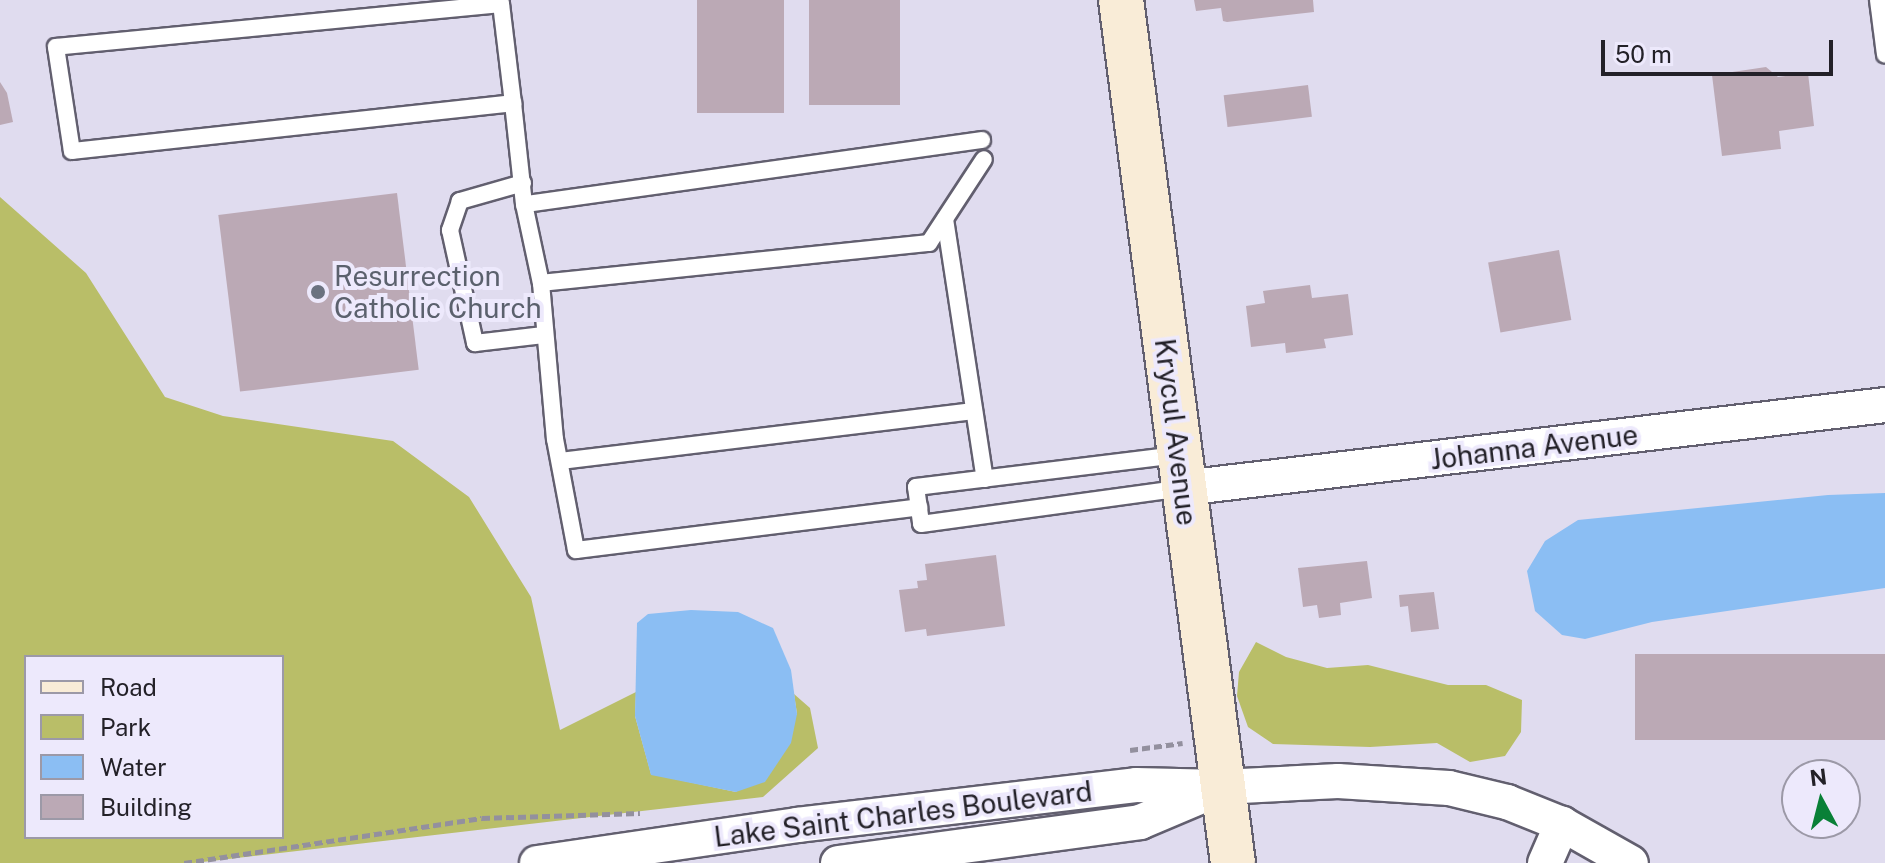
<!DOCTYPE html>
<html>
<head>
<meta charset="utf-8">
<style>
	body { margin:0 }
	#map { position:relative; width:1885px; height:863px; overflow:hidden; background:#e0dcef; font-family:"Public Sans",sans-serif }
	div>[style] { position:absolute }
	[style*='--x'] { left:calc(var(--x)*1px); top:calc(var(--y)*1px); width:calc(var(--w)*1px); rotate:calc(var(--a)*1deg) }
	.green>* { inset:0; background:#b9be68 }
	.water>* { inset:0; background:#8bbef3 }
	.building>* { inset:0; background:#bba9b5; transform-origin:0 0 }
	.path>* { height:5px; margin-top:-2.5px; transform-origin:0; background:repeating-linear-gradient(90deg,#93909e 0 8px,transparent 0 12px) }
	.roads { filter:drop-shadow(2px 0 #625f6f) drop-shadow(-2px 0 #625f6f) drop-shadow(0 2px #625f6f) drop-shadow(0 -2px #625f6f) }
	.lane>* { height:16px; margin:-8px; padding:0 8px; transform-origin:8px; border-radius:8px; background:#fff }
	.street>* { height:34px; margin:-17px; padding:0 17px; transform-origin:17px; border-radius:17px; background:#fff }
	.secondary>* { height:44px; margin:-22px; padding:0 22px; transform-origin:22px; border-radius:22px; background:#f9ecd7 }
	.dots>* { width:22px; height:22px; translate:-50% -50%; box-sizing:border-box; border:4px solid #ede9fc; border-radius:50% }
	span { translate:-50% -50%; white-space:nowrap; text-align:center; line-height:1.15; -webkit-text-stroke:8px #ede9fc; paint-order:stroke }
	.worship-label { font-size:28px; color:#5b616d }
	.left { translate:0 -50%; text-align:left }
	.street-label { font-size:28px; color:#232128 }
	.legend { position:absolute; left:24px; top:655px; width:260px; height:184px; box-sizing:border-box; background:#ede9fc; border:2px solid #9c99a7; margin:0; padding:10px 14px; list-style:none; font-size:24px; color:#232128 }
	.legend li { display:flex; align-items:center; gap:16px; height:40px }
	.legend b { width:40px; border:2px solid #9c99a7 }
	.north { position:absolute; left:1781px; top:759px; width:80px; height:80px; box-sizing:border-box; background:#ede9fc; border:2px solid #9c99a7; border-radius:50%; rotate:353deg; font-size:22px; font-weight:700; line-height:32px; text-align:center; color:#232128 }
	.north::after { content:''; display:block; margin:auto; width:28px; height:36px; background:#098037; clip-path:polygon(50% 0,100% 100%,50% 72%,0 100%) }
	.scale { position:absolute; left:1601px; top:40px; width:232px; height:36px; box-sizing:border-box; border:4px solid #232128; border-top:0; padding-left:10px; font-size:24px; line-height:28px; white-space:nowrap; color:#232128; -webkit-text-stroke:6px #ede9fc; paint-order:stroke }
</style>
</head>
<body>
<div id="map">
	<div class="green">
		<div style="clip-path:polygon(evenodd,0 197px,86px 273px,165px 397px,223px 416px,393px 441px,469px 497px,531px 597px,560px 730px,636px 692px,635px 716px,651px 774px,736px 792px,797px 714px,794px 694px,810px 708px,818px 748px,763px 797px,194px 863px,0 863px,0 197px,26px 657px,282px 657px,282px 837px,26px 837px,26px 657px)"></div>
		<div style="clip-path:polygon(1256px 642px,1286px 657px,1327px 668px,1368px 665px,1448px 685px,1486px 685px,1522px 700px,1521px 732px,1505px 756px,1470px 762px,1437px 743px,1370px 747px,1273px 744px,1248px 727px,1237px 696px,1239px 672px)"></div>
	</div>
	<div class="water">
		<div style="clip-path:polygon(1885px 493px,1885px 588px,1652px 622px,1585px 639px,1562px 635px,1535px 611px,1527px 571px,1545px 541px,1578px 520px,1828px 495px)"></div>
		<div style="clip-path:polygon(691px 610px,738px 612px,773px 628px,791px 670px,797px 714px,791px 743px,765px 782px,736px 792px,651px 775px,635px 716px,637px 623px,648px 614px)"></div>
	</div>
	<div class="building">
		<div style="left:697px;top:0;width:87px;height:113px"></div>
		<div style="left:809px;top:0;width:91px;height:105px"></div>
		<div style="clip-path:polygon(1194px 0,1313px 0,1314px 12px,1227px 22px,1223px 21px,1221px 8px,1196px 11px)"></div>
		<div style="clip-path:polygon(1766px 67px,1778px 77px,1808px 73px,1814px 126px,1779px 131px,1781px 149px,1722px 156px,1712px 75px)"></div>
		<div style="clip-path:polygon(0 82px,7px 93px,13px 122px,0 125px)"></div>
		<div style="left:1308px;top:85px;width:32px;height:85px;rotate:83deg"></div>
		<div style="left:397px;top:193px;width:178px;height:180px;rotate:83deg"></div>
		<div style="left:1559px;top:250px;width:71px;height:72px;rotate:80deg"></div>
		<div style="clip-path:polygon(1310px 285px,1312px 298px,1348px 294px,1353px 335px,1324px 339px,1326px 348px,1286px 353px,1285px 343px,1251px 347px,1246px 306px,1265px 303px,1263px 291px)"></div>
		<div style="clip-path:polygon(996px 555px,1005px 626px,927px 636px,926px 629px,905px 632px,899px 590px,918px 588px,917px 581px,927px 580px,925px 564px)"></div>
		<div style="clip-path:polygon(1367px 561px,1372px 598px,1340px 603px,1341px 615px,1319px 618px,1317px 605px,1303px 607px,1298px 568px)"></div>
		<div style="clip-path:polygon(1434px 592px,1439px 629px,1411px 632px,1408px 606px,1400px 607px,1399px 595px)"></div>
		<div style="left:1885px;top:654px;width:86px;height:250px;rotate:90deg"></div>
	</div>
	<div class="path">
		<div style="--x:1130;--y:750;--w:53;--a:-7.5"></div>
		<div style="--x:184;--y:863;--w:301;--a:-8.6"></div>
		<div style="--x:482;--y:818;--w:158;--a:-1.8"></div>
	</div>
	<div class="roads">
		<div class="lane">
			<div style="--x:1878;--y:0;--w:55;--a:82.7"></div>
			<div style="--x:513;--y:103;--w:100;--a:-96.9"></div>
			<div style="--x:501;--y:4;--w:447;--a:174.5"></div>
			<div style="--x:56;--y:47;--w:105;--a:81.3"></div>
			<div style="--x:72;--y:151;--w:444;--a:-6.2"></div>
			<div style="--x:513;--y:103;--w:102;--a:83.8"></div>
			<div style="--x:982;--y:140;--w:462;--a:172"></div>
			<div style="--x:524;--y:204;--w:81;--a:77.9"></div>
			<div style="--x:541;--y:283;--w:390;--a:-5.9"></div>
			<div style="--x:929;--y:243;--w:100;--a:-56.8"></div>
			<div style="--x:523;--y:183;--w:66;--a:164.1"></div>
			<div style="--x:460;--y:201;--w:31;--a:109"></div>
			<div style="--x:450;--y:230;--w:116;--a:77.5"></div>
			<div style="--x:475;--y:343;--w:69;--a:-6.6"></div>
			<div style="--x:945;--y:219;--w:263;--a:81.3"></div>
			<div style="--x:541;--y:283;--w:157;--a:84.9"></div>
			<div style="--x:555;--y:439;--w:113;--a:79.3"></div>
			<div style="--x:576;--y:550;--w:346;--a:-7.1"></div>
			<div style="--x:1177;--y:455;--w:263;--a:173"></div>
			<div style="--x:916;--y:487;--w:37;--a:82"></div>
			<div style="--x:921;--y:524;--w:264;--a:-7.8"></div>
			<div style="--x:560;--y:461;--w:417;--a:-6.9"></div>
		</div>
		<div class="street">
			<div style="--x:1183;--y:488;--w:707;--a:-6.74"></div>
			<div style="--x:537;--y:863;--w:263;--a:-8.3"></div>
			<div style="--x:797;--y:825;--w:341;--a:-6.7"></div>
			<div style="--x:1136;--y:785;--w:86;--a:1.3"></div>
			<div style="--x:1222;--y:787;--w:116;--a:-3"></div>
			<div style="--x:1338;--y:781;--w:111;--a:3.6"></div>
			<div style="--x:1449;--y:788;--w:60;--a:13.6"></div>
			<div style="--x:1507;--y:802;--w:59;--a:21.8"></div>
			<div style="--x:1562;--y:824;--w:79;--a:29.5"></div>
			<div style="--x:838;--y:863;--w:305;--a:-7.7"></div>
			<div style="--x:1140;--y:822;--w:77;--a:-22.9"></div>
			<div style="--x:1545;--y:863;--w:43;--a:-66.4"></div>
		</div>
		<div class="secondary">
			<div style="--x:1121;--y:0;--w:870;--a:82.61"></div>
		</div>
	</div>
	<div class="dots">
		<div style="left:318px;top:292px;background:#6b7280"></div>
	</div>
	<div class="worship-label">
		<span class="left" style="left:334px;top:292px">Resurrection<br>Catholic Church</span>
	</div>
	<div class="street-label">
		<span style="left:1176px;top:432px;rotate:83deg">Krycul Avenue</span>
		<span style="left:1534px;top:447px;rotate:-7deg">Johanna Avenue</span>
		<span style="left:903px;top:814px;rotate:-7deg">Lake Saint Charles Boulevard</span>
	</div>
	<ul class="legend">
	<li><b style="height:10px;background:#f9ecd7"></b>Road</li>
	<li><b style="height:22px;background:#b9be68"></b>Park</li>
	<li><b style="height:22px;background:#8bbef3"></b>Water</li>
	<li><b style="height:22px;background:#bba9b5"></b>Building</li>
	</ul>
	<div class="north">N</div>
	<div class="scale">50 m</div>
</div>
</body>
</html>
